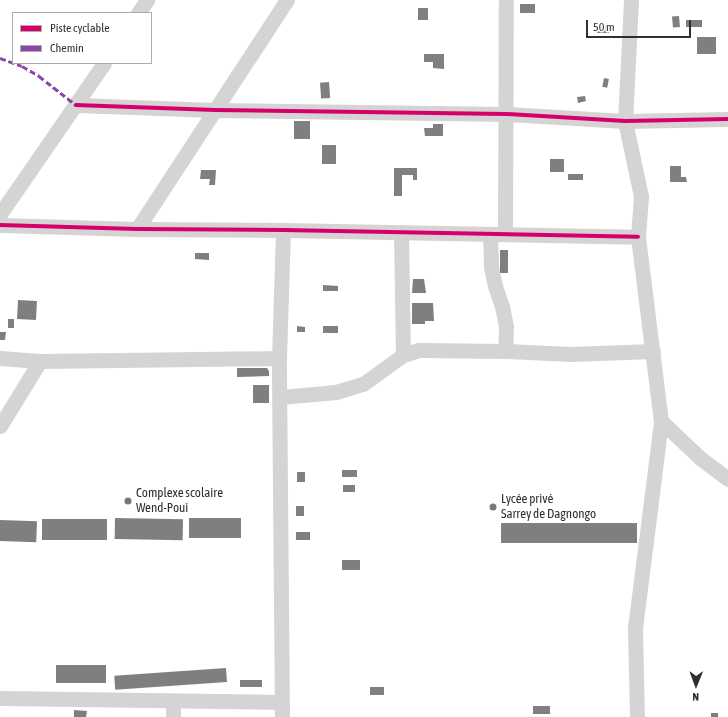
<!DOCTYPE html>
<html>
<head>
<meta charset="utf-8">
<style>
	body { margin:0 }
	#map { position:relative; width:728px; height:717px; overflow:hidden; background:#fff; font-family:"Asap Condensed",sans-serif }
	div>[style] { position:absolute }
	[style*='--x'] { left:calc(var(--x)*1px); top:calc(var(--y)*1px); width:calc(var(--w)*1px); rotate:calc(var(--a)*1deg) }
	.building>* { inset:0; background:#7f7f7f; transform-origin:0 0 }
	.minor>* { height:15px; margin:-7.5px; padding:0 7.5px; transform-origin:7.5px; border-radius:7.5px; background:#d4d4d4 }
	.quiet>* { height:3px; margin-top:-1.5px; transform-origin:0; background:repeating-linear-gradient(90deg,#8e44ad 0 6px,transparent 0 9px) }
	.cycleway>* { height:4px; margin:-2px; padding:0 2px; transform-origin:2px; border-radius:2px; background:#d6006c }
	.dots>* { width:11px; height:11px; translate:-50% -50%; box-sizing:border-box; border:2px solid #fff; border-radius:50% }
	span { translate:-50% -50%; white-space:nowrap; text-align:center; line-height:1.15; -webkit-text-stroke:4px #fff; paint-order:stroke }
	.poi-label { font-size:13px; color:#2f2f2f }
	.left { translate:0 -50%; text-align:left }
	.legend { position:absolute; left:12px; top:12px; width:140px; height:52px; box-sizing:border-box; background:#fff; border:1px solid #acacac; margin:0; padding:5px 7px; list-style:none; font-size:12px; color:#2f2f2f }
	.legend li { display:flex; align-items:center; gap:8px; height:20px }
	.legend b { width:20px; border:1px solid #acacac }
	.north { position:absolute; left:676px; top:665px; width:40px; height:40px; -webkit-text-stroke:3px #fff; paint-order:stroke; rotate:181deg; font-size:11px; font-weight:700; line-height:16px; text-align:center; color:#2f2f2f }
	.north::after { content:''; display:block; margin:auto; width:14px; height:18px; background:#2f2f2f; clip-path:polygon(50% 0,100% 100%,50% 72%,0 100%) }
	.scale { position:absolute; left:586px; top:20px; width:105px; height:18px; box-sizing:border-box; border:2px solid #2f2f2f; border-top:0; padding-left:5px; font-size:12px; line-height:14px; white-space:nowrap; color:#2f2f2f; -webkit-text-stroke:3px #fff; paint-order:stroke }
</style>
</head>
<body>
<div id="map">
	<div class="building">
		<div style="left:520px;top:4px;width:15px;height:9px"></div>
		<div style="left:418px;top:8px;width:10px;height:12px"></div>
		<div style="left:679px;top:16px;width:11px;height:7px;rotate:85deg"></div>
		<div style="left:702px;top:20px;width:7px;height:16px;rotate:90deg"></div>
		<div style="left:597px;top:26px;width:12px;height:7px"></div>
		<div style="left:697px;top:37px;width:19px;height:17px"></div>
		<div style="clip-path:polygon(424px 54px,444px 54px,444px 69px,433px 68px,433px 62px,424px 62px)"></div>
		<div style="left:604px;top:78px;width:5px;height:9px;rotate:11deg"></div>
		<div style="left:329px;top:82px;width:16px;height:9px;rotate:86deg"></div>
		<div style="clip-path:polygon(585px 96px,586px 101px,578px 103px,577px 97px)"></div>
		<div style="left:294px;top:121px;width:16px;height:18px"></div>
		<div style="clip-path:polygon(433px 124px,443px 124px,443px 136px,425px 136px,424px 128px,433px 128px)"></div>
		<div style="left:322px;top:145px;width:14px;height:19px"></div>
		<div style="left:550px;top:159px;width:14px;height:13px"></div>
		<div style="clip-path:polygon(670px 166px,681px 166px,681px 177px,686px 177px,687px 182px,670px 182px)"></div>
		<div style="clip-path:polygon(394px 168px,417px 168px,417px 180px,413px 180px,413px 175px,402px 175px,402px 196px,394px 196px)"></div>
		<div style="clip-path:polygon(201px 170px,216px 170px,215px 185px,209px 185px,210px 179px,200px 179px)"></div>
		<div style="left:568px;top:174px;width:15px;height:6px"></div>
		<div style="left:500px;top:250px;width:8px;height:23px"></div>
		<div style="clip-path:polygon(195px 253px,209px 253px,209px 260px,195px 259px)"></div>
		<div style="clip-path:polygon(413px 279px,424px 279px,426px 293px,412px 293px)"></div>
		<div style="clip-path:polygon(323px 285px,338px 286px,338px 291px,323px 291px)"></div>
		<div style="left:18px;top:300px;width:19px;height:19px;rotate:3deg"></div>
		<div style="clip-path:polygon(412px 303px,433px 303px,434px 321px,425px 321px,425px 324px,412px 324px)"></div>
		<div style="left:8px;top:319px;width:6px;height:9px"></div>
		<div style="clip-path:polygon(297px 326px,305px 327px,305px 332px,297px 332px)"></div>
		<div style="left:323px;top:326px;width:15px;height:7px"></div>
		<div style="clip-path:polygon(0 332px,6px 332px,5px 340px,0 340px)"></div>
		<div style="clip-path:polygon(237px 368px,267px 368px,269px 371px,269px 376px,237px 377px)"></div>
		<div style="left:253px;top:385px;width:16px;height:18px"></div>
		<div style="left:342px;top:470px;width:15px;height:7px"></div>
		<div style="left:297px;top:472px;width:8px;height:10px"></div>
		<div style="left:343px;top:485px;width:12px;height:7px"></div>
		<div style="left:296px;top:506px;width:8px;height:10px"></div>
		<div style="left:115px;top:518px;width:68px;height:21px;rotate:1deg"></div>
		<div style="left:189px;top:518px;width:52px;height:20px"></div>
		<div style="left:42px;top:519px;width:65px;height:21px"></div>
		<div style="left:0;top:520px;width:37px;height:21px;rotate:2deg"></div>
		<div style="left:637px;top:523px;width:20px;height:136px;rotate:90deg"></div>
		<div style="left:296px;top:532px;width:14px;height:8px"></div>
		<div style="left:342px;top:560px;width:18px;height:10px"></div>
		<div style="left:56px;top:665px;width:50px;height:18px"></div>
		<div style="left:226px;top:668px;width:14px;height:112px;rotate:86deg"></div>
		<div style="left:240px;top:680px;width:22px;height:7px"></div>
		<div style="left:384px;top:687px;width:8px;height:14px;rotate:90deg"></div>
		<div style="left:533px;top:706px;width:17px;height:8px"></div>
		<div style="clip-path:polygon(74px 710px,87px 711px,86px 717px,74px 717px)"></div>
		<div style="left:711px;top:713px;width:7px;height:4px"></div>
	</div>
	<div class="minor">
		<div style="--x:631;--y:0;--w:121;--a:92.8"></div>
		<div style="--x:625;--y:121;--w:77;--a:78"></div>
		<div style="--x:641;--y:196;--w:41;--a:94.2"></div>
		<div style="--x:638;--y:237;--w:185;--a:82.9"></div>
		<div style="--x:661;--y:421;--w:54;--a:43.5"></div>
		<div style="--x:700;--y:458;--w:35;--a:37"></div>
		<div style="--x:138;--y:13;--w:16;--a:-55"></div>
		<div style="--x:76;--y:105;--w:139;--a:2.1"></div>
		<div style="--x:215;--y:110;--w:291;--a:0.8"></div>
		<div style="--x:506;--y:114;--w:119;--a:3.4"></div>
		<div style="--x:625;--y:121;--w:103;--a:-1.1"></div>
		<div style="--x:0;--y:214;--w:183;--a:-55.4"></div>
		<div style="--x:0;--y:225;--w:137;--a:1.7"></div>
		<div style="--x:137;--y:229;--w:146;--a:0.4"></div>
		<div style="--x:283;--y:230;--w:355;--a:1.1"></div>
		<div style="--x:137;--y:229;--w:274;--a:-56.8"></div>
		<div style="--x:401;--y:232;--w:123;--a:89.1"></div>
		<div style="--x:490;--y:234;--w:33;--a:88"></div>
		<div style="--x:491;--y:267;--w:19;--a:78"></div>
		<div style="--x:495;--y:286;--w:21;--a:71"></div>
		<div style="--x:502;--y:306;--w:21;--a:79"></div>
		<div style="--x:506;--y:327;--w:24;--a:92"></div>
		<div style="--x:505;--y:234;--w:234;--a:-89.8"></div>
		<div style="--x:0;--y:358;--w:40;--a:4.3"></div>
		<div style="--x:40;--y:361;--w:239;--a:-0.7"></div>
		<div style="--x:281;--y:397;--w:55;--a:-5.2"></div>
		<div style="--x:336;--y:392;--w:28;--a:-17"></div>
		<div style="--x:363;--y:384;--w:49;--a:-35.9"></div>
		<div style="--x:403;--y:355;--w:16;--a:-18"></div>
		<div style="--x:418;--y:350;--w:87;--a:0.7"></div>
		<div style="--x:505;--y:351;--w:65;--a:2.6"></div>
		<div style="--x:570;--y:354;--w:83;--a:-2.1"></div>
		<div style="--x:0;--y:426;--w:76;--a:-58.4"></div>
		<div style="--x:0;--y:698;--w:281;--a:0.8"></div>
		<div style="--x:173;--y:701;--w:16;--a:90"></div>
		<div style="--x:282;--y:717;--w:359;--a:-90.5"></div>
		<div style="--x:279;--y:358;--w:128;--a:-88.2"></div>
		<div style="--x:637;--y:717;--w:89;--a:-91.3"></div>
		<div style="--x:635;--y:628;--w:209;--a:-82.8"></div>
	</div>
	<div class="quiet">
		<div style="--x:0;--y:58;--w:23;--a:20"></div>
		<div style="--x:22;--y:66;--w:20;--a:30"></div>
		<div style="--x:39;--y:76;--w:47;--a:38.1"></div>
	</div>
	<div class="cycleway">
		<div style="--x:76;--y:105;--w:139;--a:2.1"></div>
		<div style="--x:215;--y:110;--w:291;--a:0.8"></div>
		<div style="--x:506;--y:114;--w:119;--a:3.4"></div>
		<div style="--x:625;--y:121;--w:103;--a:-1.1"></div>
		<div style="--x:0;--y:225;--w:137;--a:1.7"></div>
		<div style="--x:137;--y:229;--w:146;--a:0.4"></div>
		<div style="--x:283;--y:230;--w:355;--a:1.1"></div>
	</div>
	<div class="dots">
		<div style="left:128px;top:501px;background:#787878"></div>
		<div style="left:493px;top:507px;background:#787878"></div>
	</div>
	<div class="poi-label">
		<span class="left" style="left:136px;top:501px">Complexe scolaire<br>Wend-Poui</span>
		<span class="left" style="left:501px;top:507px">Lycée privé<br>Sarrey de Dagnongo</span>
	</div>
	<ul class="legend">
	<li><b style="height:5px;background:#d6006c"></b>Piste cyclable</li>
	<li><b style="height:5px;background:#8e44ad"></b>Chemin</li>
	</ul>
	<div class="north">N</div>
	<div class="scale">50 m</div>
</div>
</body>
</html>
